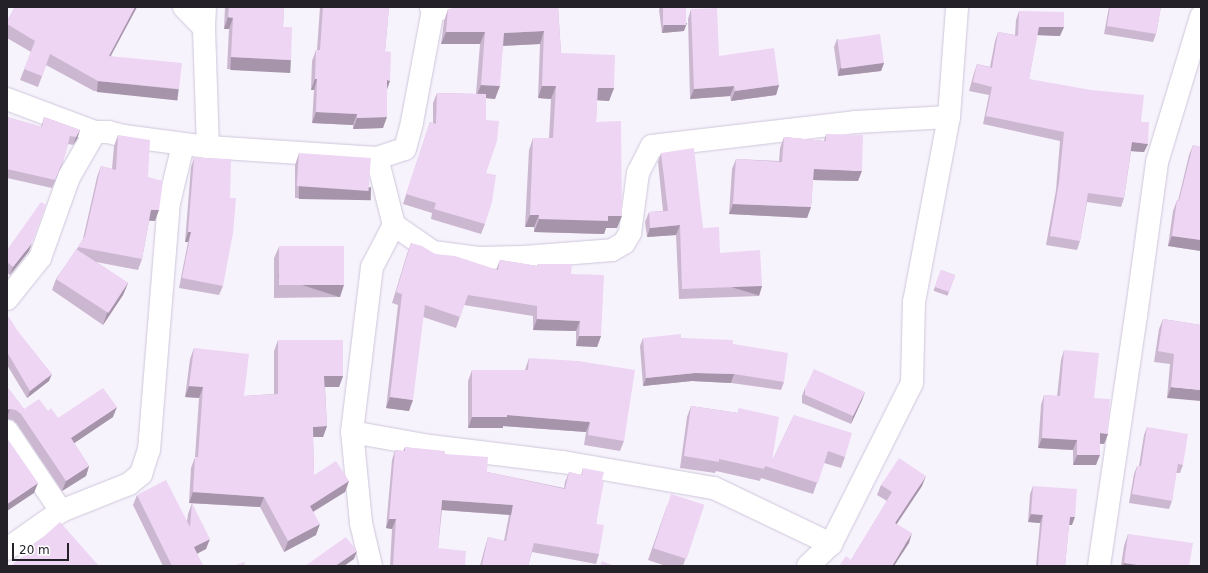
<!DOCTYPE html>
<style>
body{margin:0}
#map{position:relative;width:1208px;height:573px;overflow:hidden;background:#f7f3fc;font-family:"DejaVu Sans",sans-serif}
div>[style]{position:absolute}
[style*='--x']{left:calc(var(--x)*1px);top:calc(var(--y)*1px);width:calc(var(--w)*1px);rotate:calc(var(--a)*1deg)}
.roads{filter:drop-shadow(0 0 1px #cec6db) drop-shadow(0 0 1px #cec6db)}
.minor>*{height:22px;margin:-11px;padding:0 11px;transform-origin:11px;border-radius:11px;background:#fff}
.wall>*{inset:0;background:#ccb7d1;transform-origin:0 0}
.shaded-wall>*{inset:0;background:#a695aa;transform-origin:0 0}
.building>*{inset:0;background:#edd5f3;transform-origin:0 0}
span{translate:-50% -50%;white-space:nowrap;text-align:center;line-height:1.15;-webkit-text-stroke:3.5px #fff;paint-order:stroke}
.frame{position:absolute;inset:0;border:8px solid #242129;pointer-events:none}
.scale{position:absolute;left:12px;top:543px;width:57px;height:18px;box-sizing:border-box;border:2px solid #242129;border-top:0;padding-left:5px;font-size:12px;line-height:14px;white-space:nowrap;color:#242129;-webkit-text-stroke:3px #fff;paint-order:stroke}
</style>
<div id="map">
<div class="roads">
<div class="minor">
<i style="--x:184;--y:7;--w:29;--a:46"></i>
<i style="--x:205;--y:7;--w:21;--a:93"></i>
<i style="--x:204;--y:28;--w:119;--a:88.1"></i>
<i style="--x:433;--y:10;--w:21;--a:-8"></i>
<i style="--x:7;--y:99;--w:94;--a:20.6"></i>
<i style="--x:95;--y:132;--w:13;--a:0"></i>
<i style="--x:108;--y:132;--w:16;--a:14"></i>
<i style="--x:124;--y:136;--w:85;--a:7.5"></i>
<i style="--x:208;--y:147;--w:169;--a:3.7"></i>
<i style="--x:377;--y:158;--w:29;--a:-18"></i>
<i style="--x:405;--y:149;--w:28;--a:-75"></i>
<i style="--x:412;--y:122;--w:114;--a:-79.4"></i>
<i style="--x:433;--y:10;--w:4;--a:-124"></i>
<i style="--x:394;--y:225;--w:47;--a:34.7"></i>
<i style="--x:433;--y:252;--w:46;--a:7.4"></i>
<i style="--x:479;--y:258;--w:45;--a:-1.3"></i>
<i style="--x:524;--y:257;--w:88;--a:-4.5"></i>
<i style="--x:612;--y:250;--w:14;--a:-30"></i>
<i style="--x:624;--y:243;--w:12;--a:-59"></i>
<i style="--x:630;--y:233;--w:61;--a:-82.4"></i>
<i style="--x:638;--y:173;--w:30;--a:-63"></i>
<i style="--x:652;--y:146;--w:204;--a:-6.7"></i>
<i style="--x:855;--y:122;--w:94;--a:-3"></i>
<i style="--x:7;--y:299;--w:53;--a:-51.2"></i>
<i style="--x:40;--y:258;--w:86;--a:-70.3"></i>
<i style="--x:69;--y:177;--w:52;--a:-60"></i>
<i style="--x:7;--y:431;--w:97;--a:56"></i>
<i style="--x:352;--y:432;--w:79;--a:10.2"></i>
<i style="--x:430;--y:446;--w:134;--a:6.9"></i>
<i style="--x:563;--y:462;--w:153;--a:9.8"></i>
<i style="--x:714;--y:488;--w:130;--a:25.6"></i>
<i style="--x:7;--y:549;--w:66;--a:-35.1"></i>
<i style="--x:61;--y:511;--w:73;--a:-21.7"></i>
<i style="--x:129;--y:484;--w:16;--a:-40"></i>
<i style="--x:141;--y:474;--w:25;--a:-72"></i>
<i style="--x:149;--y:450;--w:248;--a:-85.4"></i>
<i style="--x:169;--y:203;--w:60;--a:-76.4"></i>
<i style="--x:371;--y:566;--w:44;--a:-103.1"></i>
<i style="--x:361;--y:523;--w:91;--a:-95.6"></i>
<i style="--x:352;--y:432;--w:166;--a:-83.1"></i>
<i style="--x:372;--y:267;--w:47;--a:-62.4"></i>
<i style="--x:394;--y:225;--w:69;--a:-104.2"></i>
<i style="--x:808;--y:566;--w:32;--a:-44"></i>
<i style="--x:831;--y:544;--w:180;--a:-63.3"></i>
<i style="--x:912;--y:383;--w:81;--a:-88.6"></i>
<i style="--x:914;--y:302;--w:188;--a:-79.3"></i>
<i style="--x:949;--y:117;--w:110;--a:-85.8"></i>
<i style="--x:1099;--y:566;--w:253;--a:-81.6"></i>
<i style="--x:1136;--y:316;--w:155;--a:-82.2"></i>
<i style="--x:1157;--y:162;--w:152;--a:-73.1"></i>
</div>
</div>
<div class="wall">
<i style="clip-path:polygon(15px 7px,137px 7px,111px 56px,179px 89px,175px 99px,94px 91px,46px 65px,38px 87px,20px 80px,31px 52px,7px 38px,7px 21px)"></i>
<i style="clip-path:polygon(225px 7px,284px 7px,283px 27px,291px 60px,286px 72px,227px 69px,229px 29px,224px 29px)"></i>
<i style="clip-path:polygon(320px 7px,389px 7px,385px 51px,390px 81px,387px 90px,383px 128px,353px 129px,353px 125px,312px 123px,314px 90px,311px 90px,312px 61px,316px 50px,317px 50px)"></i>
<i style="clip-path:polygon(558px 7px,561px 53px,614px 88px,609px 101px,597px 100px,596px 122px,617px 228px,606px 228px,604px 234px,534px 232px,534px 227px,525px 227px,529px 150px,533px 138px,549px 138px,551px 99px,538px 98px,540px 44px,503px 46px,495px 99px,486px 98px,486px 173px,485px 224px,481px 234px,431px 219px,432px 213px,403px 204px,430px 122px,433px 123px,433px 103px,437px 93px,476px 94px,480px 44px,441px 44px,444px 21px,448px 9px)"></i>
<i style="clip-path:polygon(660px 7px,686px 7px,684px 31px,662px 33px,659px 10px)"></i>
<i style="clip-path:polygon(1109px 7px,1161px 7px,1156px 34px,1153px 42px,1104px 34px)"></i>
<i style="clip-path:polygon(691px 9px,719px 56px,779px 85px,776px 95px,731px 101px,730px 96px,690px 99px,688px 19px)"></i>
<i style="clip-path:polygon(1019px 11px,1060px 36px,1037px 35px,1029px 79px,1141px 122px,1148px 144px,1144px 152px,1131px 151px,1124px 198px,1121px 207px,1087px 202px,1080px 241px,1077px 250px,1046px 245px,1056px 190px,1060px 141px,983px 124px,989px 95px,969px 91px,974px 73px,977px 64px,990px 67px,995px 41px,998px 32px,1015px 35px,1016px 20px)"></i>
<i style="clip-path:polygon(837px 39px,884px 63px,881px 71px,838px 76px,834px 47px)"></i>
<i style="clip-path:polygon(7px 117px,41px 127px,44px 117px,80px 130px,77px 139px,73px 145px,68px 144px,62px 164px,52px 188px,7px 178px)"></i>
<i style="clip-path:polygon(826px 134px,858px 181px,813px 180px,811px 207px,807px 218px,729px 214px,732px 169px,736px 159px,779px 161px,780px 148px,784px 137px,824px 141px)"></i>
<i style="clip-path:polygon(118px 135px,148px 177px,155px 221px,149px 221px,142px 259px,138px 270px,96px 262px,128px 283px,123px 295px,103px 325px,52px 290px,56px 279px,77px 249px,83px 239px,97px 177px,101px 166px,112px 169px,114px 146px)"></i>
<i style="clip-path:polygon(1193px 145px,1201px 147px,1201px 251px,1168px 246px,1173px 211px,1177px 200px,1178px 201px,1189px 155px)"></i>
<i style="clip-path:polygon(299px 153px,367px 199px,295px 198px,295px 165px)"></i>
<i style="clip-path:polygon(661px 153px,703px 228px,720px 253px,762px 286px,759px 296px,679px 299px,676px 235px,647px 237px,645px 222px,649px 212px,663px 211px,658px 162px)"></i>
<i style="clip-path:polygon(194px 158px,223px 286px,219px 295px,179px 288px,188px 242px,185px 242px,191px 167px)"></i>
<i style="clip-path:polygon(411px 243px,435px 254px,496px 270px,500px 260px,537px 266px,538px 264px,571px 274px,601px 336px,597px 347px,576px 346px,576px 331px,533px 330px,533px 316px,464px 305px,456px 328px,423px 317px,409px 411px,386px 408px,398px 305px,392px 303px,407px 254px)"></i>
<i style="clip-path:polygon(279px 247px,340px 297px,274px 298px,274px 258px)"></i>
<i style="clip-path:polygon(7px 250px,29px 251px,10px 275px,7px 273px)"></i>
<i style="left:941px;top:270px;width:15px;height:22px;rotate:20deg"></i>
<i style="clip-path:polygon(7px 319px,49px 381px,27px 398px,7px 365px)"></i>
<i style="clip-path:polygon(1163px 319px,1201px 325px,1167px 398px,1170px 364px,1154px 362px,1159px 329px)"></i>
<i style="clip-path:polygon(643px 338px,681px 338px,733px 344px,784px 382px,781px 390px,731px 383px,692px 381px,643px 386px,640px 346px)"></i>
<i style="clip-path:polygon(278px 340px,343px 376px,339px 387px,325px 387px,327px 426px,323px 437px,313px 437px,314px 475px,349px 481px,345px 492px,313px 512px,316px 535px,284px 552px,260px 507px,189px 503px,191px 468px,195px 457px,199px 398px,185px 397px,190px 359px,194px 348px,244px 396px,274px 394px,274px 351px)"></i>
<i style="clip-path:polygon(1064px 350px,1094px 398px,1108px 434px,1104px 444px,1100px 444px,1096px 465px,1073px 465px,1073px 450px,1038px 448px,1041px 405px,1044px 395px,1057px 396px,1061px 360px)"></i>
<i style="clip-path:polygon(529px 358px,624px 441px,620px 451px,584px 445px,586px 432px,503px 426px,503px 428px,468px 428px,468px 381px,472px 370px,525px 370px)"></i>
<i style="clip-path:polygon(7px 387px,24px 409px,48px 411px,58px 418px,113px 417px,74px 443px,89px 466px,86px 476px,62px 491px,17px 424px,13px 420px,7px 419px)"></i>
<i style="clip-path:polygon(805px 388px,865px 392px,862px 400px,851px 424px,802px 403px,802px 396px)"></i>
<i style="clip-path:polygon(691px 406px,738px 413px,739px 408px,772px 461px,794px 415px,845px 457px,841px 468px,824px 463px,813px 494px,761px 478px,760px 481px,716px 471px,715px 473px,680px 468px,687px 417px)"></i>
<i style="clip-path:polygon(1147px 427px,1183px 465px,1180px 473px,1176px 473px,1172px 501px,1169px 509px,1129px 503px,1134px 474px,1137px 466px,1139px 466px,1144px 435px)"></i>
<i style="clip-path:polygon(405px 447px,445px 454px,487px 472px,564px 488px,565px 482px,569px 472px,581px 475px,583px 468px,602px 480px,596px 524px,599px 554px,596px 564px,532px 552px,528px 566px,480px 566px,485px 547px,488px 537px,504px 541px,509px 515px,442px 510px,438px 548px,465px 566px,390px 566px,392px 529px,386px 528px,392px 460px,395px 450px,403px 451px)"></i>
<i style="clip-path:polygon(881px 485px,922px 486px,897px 524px,909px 543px,851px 560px,887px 501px,877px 495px)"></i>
<i style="clip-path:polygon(1033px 486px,1072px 525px,1069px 525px,1065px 566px,1036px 566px,1040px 523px,1028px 522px,1030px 494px)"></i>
<i style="clip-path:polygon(137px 495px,187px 521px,188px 514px,192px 503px,206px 549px,197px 554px,203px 566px,163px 566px,133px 505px)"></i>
<i style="clip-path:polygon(704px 505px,683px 566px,666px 566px,648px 560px,667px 506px)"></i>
<i style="clip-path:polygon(1128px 534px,1189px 566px,1121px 566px,1124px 546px)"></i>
</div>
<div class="shaded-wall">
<i style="clip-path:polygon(135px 7px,137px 7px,105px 66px,109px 56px)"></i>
<i style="clip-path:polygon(228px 17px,233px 18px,229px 29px,224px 29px)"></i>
<i style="clip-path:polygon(687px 23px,684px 31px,662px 33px,664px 25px)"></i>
<i style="clip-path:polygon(1039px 27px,1064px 27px,1060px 36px,1035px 35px)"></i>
<i style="clip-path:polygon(544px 31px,540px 44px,499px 46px,504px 33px)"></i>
<i style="clip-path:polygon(446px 32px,485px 32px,480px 44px,441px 44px)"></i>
<i style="left:231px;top:57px;width:60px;height:13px;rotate:3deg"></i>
<i style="clip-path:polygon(884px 63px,881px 71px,838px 76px,840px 68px)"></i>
<i style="clip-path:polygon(315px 79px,317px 79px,314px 90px,311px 90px)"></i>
<i style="clip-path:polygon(387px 80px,390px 81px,386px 91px)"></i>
<i style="left:98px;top:81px;width:81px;height:11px;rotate:6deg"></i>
<i style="clip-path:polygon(481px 85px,500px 86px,495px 99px,476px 97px)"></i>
<i style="clip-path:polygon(779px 85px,776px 95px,731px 101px,735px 91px)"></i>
<i style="clip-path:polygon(542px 86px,556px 86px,551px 99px,538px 98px)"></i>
<i style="clip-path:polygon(734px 86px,730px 96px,690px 99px,694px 89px)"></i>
<i style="clip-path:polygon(598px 88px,614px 88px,609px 101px,593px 100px)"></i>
<i style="clip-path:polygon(316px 112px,357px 114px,353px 125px,312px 123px)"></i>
<i style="clip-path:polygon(387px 117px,383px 128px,353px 129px,357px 118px)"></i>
<i style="clip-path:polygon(80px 130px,77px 139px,73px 145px,76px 137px)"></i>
<i style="clip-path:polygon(1132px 142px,1148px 144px,1144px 152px,1129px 151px)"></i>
<i style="clip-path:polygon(65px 156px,62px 164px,52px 188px,55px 180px)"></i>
<i style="clip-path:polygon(814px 169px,862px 171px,858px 181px,810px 180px)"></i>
<i style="left:299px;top:186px;width:72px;height:13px;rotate:1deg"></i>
<i style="clip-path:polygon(733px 204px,811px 207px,807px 218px,729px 214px)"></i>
<i style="clip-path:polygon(151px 210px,159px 210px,155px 221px,147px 220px)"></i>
<i style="clip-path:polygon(530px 215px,539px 215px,534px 227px,525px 227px)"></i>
<i style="clip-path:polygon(608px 216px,622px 216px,617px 228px,606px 228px,604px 234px,534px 232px,539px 219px)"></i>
<i style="clip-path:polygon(680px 225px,676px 235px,647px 237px,650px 228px)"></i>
<i style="clip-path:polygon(188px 232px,191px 232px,188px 242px,185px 242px)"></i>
<i style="clip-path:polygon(1172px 236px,1201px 240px,1201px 251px,1168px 246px)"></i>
<i style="clip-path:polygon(32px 243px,29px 251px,10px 275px,13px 267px)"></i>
<i style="clip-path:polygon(128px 283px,123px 295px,103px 325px,107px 313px)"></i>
<i style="left:344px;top:285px;width:13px;height:65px;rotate:108deg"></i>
<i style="left:762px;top:286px;width:10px;height:80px;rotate:107deg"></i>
<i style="clip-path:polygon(537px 319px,580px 321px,576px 331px,533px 330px)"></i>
<i style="clip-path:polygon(579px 336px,601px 336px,597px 347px,576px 346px)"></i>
<i style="clip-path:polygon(695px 373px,734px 374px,731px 383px,692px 381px,643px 386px,646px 378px)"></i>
<i style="clip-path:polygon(52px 374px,49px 381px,27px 398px,30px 391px)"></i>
<i style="clip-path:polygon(324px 376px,343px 376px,339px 387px,320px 387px)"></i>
<i style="clip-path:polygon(189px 386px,203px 387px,199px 398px,185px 397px)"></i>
<i style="clip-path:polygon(1171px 387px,1201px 390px,1201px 401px,1167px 398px)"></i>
<i style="clip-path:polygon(865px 392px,862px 400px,851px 424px,853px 416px)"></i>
<i style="clip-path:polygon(390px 397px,413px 400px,409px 411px,386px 408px)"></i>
<i style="clip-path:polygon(117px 407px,113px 417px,67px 448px,71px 438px)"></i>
<i style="clip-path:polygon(10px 409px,7px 417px,7px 410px)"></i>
<i style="clip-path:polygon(507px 415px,590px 422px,586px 432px,503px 426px,503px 428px,468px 428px,472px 417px)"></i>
<i style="clip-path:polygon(327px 426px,323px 437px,309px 437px,313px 427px)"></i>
<i style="clip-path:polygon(1100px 433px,1108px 434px,1104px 444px,1096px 443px)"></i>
<i style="clip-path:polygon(1042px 438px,1077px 440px,1073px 450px,1038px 448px)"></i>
<i style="clip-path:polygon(1077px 455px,1100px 455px,1096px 465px,1073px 465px)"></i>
<i style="clip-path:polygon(89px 466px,86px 476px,62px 491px,66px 481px)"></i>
<i style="clip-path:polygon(926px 476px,922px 486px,891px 532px,895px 523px)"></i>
<i style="clip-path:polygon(349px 481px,345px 492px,306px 516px,310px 506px)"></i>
<i style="clip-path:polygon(38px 483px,34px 493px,7px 511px,7px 504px)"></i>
<i style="clip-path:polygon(193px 492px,264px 497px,260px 507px,189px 503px)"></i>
<i style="left:442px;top:500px;width:71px;height:10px;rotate:4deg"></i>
<i style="clip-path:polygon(1031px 514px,1043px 515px,1040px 523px,1028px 522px)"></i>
<i style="clip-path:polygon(1070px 517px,1075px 517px,1072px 525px,1067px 525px)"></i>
<i style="clip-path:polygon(389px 519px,396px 519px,392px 529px,386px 528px)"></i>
<i style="clip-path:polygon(320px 524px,316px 535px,284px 552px,288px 541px)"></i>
<i style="clip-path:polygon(912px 533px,909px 543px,894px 566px,892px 566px)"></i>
<i style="clip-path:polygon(210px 539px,206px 549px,190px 557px,194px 547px)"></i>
<i style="clip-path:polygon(357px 551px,354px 559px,344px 566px,335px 566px)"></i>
<i style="clip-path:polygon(1124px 563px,1145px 566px,1123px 566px)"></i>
</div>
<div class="building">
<i style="clip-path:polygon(15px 7px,135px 7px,109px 56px,182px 63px,179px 89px,98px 81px,50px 54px,42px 76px,24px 69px,35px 41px,7px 24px,7px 21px)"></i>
<i style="clip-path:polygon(229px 7px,284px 7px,283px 27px,292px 27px,291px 60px,231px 57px,233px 18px,228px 17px)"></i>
<i style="clip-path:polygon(323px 7px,389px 7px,385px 51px,391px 52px,390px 81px,387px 80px,387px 117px,357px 118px,357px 114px,316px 112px,317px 79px,315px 79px,316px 50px,320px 50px)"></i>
<i style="clip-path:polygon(458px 7px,558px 7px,561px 53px,615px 55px,614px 88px,598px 88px,596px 122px,621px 121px,622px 216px,608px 216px,608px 221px,539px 219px,539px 215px,530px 215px,533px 138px,553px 138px,556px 86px,542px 86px,544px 31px,504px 33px,500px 86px,481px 85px,485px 32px,446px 32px,448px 9px)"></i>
<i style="left:663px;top:7px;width:23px;height:18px"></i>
<i style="clip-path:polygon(1110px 7px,1161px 7px,1156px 34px,1107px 26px)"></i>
<i style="clip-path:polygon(717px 8px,719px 56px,774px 48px,779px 85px,735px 91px,734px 86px,694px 89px,691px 9px)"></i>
<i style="clip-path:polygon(1019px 11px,1064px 12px,1064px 27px,1039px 27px,1029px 79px,1091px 90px,1144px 95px,1141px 122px,1149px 122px,1148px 144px,1132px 142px,1124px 198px,1088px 193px,1080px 241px,1050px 236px,1059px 182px,1064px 132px,986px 116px,992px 87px,973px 82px,977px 64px,992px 68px,998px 32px,1018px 36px)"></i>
<i style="left:880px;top:34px;width:29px;height:43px;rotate:82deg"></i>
<i style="clip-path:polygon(437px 93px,486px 94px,486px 120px,499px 121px,497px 141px,486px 173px,496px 175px,492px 202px,485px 224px,434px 209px,436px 203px,406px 194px,430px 122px,436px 124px)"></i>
<i style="clip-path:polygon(7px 117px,42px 127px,44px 117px,80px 130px,76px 137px,70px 136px,65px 156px,55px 180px,7px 169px)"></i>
<i style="clip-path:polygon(826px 134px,863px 135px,862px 171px,814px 169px,811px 207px,733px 204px,736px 159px,782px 162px,784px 137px,826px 141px)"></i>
<i style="clip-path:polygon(118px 135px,150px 140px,148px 177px,163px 181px,159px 210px,151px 210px,142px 259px,78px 247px,85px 236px,101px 166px,116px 170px)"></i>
<i style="clip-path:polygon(1193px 145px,1201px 147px,1201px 240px,1172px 236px,1177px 200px,1179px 201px)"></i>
<i style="clip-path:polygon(694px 148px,703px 228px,719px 227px,720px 253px,760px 250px,762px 286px,682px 289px,680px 225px,650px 228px,649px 212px,668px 211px,661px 153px)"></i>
<i style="left:299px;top:153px;width:72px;height:33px;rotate:4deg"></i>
<i style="clip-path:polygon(194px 158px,231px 159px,230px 198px,236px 198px,233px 233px,223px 286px,182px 278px,191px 232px,188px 232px)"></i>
<i style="clip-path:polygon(41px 202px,46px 205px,32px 243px,13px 267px,7px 262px,7px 250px)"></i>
<i style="clip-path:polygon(411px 243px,422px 246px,435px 254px,455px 256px,498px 270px,500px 260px,538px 266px,538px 264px,572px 264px,571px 274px,604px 275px,601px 336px,579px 336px,580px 321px,537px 319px,537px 306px,468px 295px,460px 317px,425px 305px,413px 400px,390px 397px,402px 294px,396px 292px)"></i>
<i style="left:344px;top:246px;width:39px;height:65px;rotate:90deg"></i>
<i style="left:76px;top:249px;width:62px;height:36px;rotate:33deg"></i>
<i style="left:941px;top:270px;width:15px;height:18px;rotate:20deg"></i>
<i style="clip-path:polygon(9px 317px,17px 330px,52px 374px,30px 391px,7px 352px,7px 319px)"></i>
<i style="clip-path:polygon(1163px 319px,1201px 325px,1201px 390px,1171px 387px,1174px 354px,1158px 351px)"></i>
<i style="clip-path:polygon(681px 334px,681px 338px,733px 340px,733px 344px,788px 353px,784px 382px,734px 374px,695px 373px,646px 378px,643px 338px)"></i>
<i style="clip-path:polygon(278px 340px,343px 340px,343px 376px,324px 376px,327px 426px,313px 427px,314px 475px,336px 461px,349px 481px,310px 506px,320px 524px,288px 541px,264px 497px,193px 492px,195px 457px,198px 457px,203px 387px,189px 386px,194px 348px,249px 354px,244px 396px,278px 394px)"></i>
<i style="clip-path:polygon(1064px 350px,1099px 353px,1094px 398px,1110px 399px,1108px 434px,1100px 433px,1100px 455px,1077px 455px,1077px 440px,1042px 438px,1044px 395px,1060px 396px)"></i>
<i style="clip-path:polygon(529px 358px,578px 361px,635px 370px,624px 441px,588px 435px,590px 422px,507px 415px,507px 417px,472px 417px,472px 370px,528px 370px)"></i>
<i style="clip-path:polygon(814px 369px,865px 392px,853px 416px,805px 395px,805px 388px)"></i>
<i style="clip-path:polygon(7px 387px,24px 409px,39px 399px,48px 411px,51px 408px,58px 418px,103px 388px,117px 407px,71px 438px,89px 466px,66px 481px,21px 414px,16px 410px,10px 409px,7px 410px)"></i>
<i style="clip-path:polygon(691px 406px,738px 413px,739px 408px,779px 417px,772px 461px,794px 415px,852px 433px,845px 457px,828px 451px,818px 483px,765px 466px,764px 469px,719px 459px,719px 462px,684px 456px)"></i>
<i style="clip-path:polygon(1147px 427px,1188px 434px,1183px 465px,1178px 464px,1172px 501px,1132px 494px,1137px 466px,1141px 466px)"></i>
<i style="clip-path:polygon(7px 438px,38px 483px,7px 504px)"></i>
<i style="clip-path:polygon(405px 447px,445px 451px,445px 454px,488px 457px,487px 472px,565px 489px,569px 472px,582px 475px,583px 468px,604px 472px,602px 480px,604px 481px,596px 524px,604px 525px,599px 554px,534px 543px,528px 566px,487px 566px,482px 565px,488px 537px,506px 541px,513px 505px,442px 500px,438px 548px,466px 551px,465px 566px,393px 566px,396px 519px,389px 519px,395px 450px,405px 451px)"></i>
<i style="clip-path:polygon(899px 458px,926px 476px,895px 523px,912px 533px,892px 566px,839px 566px,846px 556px,851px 560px,892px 492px,881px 485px)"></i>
<i style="clip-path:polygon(166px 480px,190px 527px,192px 503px,210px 539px,194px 547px,203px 566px,172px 566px,137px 495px)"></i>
<i style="clip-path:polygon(1033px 486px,1077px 489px,1075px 517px,1070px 517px,1065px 566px,1038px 566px,1039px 553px,1043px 515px,1031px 514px)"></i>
<i style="left:671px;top:494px;width:35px;height:57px;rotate:18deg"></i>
<i style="clip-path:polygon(60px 522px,99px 566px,10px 566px,32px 550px,31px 548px)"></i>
<i style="clip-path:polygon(1128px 534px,1193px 543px,1189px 566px,1145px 566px,1124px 563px)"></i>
<i style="clip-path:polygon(346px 537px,357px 551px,335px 566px,305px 566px)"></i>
<i style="clip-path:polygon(602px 561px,614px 566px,600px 566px)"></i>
<i style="clip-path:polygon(244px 562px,246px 566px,234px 566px)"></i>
</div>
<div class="frame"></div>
<div class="scale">20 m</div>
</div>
